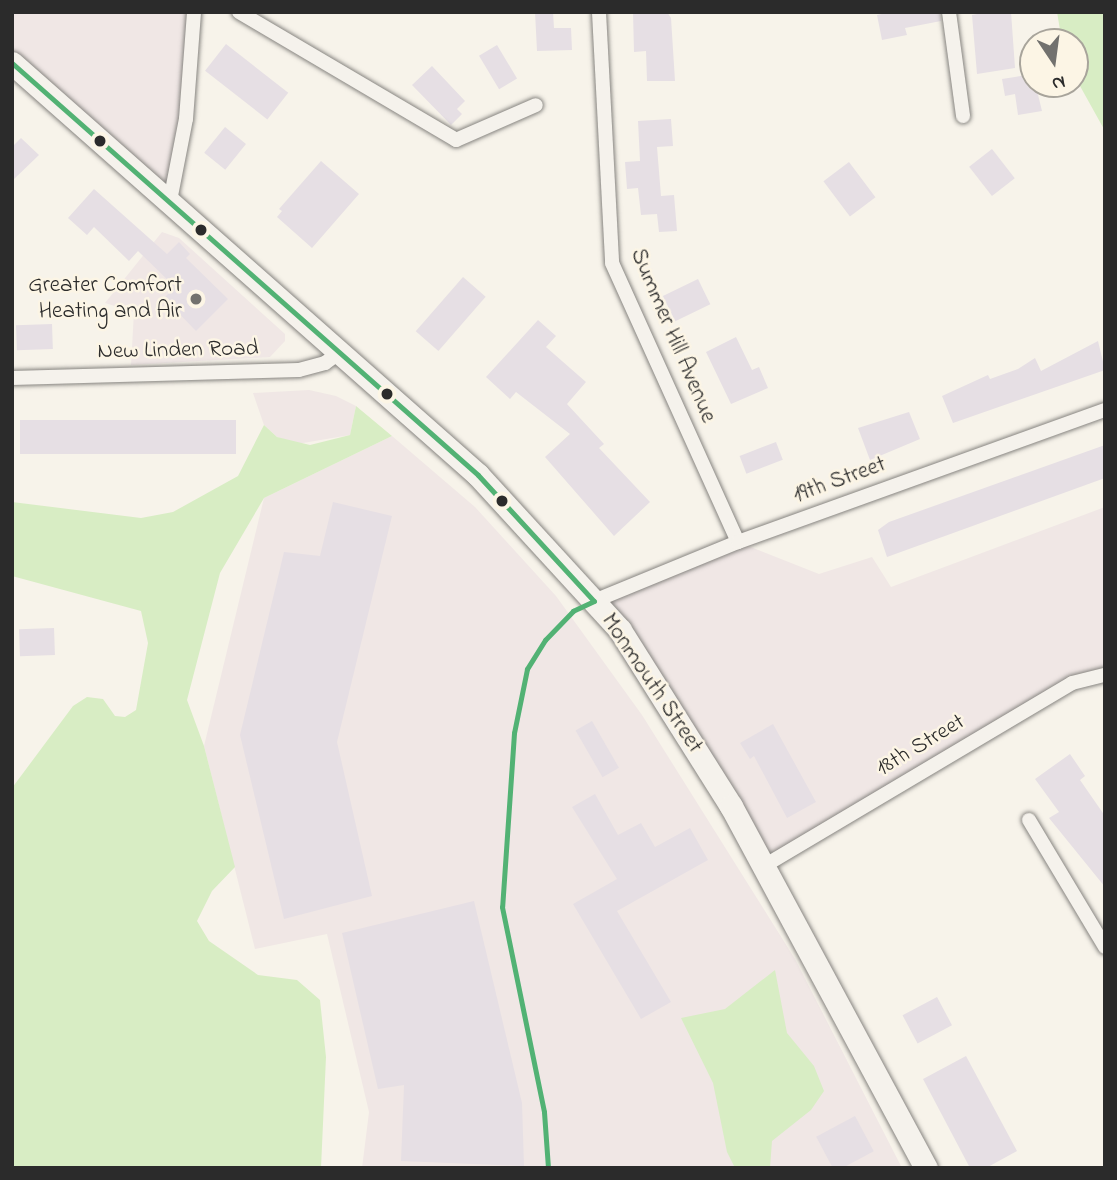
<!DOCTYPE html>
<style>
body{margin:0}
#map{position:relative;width:1117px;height:1180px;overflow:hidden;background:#f7f3ea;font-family:"Indie Flower",sans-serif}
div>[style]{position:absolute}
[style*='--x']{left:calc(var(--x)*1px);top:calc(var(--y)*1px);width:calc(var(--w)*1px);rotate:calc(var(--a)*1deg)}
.built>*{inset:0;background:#f0e7e5}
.green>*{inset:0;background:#d8edc4}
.building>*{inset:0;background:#e6dfe4;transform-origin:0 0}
.roads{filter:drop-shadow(0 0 2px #878581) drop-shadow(0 0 2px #878581)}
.minor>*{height:14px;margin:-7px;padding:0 7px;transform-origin:7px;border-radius:7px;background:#f5f2ec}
.primary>*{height:23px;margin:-11.5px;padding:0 11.5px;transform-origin:11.5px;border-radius:11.5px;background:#f5f2ec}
.bus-1>*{height:5px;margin:-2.5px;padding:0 2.5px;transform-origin:2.5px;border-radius:2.5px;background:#52b274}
.dots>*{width:19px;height:19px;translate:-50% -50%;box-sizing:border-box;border:4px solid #fcf5e5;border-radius:50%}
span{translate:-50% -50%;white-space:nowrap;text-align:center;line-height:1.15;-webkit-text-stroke:5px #fcf5e5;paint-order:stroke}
.poi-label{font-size:23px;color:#2b2b2b}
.right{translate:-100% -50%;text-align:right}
.street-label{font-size:23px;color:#2b2b2b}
.frame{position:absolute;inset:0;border:14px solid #2b2b2b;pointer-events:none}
.north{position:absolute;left:1019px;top:28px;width:70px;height:70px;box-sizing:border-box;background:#fcf5e5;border:2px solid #a8a49b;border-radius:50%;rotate:167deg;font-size:19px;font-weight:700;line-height:28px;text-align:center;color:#2b2b2b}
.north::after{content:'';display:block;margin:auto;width:24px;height:32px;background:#72716e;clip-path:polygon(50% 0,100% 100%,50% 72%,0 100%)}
</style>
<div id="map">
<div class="built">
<i style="clip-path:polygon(12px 12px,194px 12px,170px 201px,12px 63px)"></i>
<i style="clip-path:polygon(162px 232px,179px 238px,285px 334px,285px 341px,270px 357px,131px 365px,134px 312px,105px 303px)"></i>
<i style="clip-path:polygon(309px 390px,336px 396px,356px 406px,350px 435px,297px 444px,277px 437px,264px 425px,253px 393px)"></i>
<i style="clip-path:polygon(392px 436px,475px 507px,556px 596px,642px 715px,795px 959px,902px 1168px,362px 1168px,369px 1112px,327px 934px,255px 949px,204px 746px,264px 498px)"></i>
<i style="clip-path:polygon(1105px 507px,1105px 675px,1071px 683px,764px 866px,594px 601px,738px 542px,819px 574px,872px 557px,891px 587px)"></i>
</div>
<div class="green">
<i style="clip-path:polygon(1057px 12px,1105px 12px,1105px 131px,1075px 77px,1075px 42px,1062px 42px)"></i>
<i style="clip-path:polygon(356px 406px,392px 436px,264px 498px,220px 573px,187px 700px,204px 746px,235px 867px,212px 891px,197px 921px,209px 941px,258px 975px,297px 980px,320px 1000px,326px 1057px,321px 1168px,12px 1168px,12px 788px,73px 706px,87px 697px,103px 699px,115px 716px,125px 717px,136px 710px,148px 643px,141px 611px,12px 576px,12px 502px,141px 518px,173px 512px,238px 476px,264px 425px,277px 437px,310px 445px,350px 435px)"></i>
<i style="clip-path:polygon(775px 970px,787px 1033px,814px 1066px,824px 1091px,811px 1110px,772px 1141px,770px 1168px,735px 1168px,727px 1152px,713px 1083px,681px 1018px,725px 1009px)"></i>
</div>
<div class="building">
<i style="clip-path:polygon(535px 12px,553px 12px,554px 28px,571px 28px,572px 50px,537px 51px)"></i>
<i style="clip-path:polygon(633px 12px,667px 12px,671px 18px,675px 81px,647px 81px,646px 51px,634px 52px)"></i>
<i style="clip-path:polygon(891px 12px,940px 12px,941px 21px,905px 28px,907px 35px,882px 40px,877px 15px)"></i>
<i style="clip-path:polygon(987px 12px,1011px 12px,1015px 68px,977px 74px,972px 15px)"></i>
<i style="left:226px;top:44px;width:79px;height:34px;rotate:38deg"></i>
<i style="left:497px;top:45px;width:39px;height:21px;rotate:59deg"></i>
<i style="clip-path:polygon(432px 66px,465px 101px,457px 109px,462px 114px,451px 125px,412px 85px)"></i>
<i style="clip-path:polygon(1033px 74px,1042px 111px,1018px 115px,1015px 94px,1005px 96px,1002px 79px)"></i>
<i style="clip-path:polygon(671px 119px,673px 146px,657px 147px,661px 196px,674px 195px,677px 231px,659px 232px,657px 214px,641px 215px,638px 188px,627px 189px,625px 162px,640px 161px,638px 121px)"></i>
<i style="left:225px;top:127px;width:27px;height:33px;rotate:39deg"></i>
<i style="clip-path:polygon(21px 138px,39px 155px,12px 181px,12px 147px)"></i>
<i style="left:992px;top:149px;width:37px;height:29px;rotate:52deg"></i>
<i style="clip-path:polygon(321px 161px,359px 194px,312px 248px,277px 217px,282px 211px,279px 209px)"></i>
<i style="left:849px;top:162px;width:44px;height:32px;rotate:53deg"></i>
<i style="clip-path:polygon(94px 189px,167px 254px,179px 242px,190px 254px,186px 258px,228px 299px,196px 331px,164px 298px,175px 287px,138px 251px,129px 261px,94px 227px,87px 235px,68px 218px)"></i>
<i style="left:463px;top:277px;width:30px;height:72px;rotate:41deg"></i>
<i style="left:698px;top:279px;width:28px;height:39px;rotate:64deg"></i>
<i style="clip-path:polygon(538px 320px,556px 336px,546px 347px,586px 382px,567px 404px,604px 444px,599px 448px,650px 502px,614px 536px,545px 457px,570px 434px,516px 392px,510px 399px,486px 377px)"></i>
<i style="left:52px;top:324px;width:25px;height:36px;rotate:88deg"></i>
<i style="clip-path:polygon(736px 337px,752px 370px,759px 367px,768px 388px,731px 404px,706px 352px)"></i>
<i style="clip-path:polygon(1098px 341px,1105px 370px,953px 423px,942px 396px,988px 375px,990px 379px,1018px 369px,1035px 358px,1041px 371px)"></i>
<i style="clip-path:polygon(909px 412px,920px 439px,870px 460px,858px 428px)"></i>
<i style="left:236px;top:420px;width:34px;height:216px;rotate:90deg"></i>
<i style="left:776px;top:442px;width:19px;height:39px;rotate:69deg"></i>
<i style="clip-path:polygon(1105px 445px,1105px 478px,887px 557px,878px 530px,889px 522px)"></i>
<i style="clip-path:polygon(333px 502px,392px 516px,337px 742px,372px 896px,284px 919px,240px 735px,284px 552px,320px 556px)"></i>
<i style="left:54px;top:628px;width:27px;height:35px;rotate:88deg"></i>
<i style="left:592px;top:721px;width:54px;height:19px;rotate:60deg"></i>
<i style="clip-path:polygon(773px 724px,816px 802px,787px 818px,754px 756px,750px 759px,740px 743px)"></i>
<i style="clip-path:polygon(1070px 754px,1085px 776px,1080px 780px,1105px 816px,1105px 887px,1049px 818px,1059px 812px,1035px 779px)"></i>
<i style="clip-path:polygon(595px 794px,618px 835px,641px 823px,655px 847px,690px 828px,708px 860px,617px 911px,671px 1002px,641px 1019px,573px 904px,617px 879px,572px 807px)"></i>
<i style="clip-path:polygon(474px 901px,522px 1103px,524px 1166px,401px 1161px,404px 1085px,378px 1089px,342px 933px)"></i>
<i style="left:937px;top:997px;width:32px;height:39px;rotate:62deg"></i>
<i style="clip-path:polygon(966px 1056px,1017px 1151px,986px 1168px,970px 1168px,923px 1079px)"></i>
<i style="left:855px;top:1116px;width:40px;height:44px;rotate:62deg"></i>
</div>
<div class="roads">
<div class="minor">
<i style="--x:239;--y:12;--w:252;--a:30.5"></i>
<i style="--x:456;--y:140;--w:87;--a:-23.6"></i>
<i style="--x:599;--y:12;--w:251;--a:87"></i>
<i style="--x:612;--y:263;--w:306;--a:65.7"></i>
<i style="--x:949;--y:12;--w:105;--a:82.3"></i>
<i style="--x:170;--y:201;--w:84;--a:-79"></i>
<i style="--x:186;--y:119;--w:107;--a:-85.7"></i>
<i style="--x:12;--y:378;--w:287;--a:-1.6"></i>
<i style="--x:299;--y:370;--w:27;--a:-15"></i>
<i style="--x:325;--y:363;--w:19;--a:-36"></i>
<i style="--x:594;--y:601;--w:156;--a:-22.3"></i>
<i style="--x:738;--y:542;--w:390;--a:-19.8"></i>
<i style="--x:1029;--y:820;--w:148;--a:59.1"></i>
<i style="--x:764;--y:866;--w:358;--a:-30.7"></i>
<i style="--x:1072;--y:683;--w:34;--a:-14"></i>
</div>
<div class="primary">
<i style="--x:12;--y:63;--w:622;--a:41.48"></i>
<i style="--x:478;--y:475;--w:210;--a:47.5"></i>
<i style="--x:620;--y:630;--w:208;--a:57.8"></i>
<i style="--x:731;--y:806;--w:411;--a:61.7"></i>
</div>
</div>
<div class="bus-1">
<i style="--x:12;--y:63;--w:622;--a:41.48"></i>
<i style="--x:478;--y:475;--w:171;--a:47.4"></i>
<i style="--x:594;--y:601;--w:23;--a:155"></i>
<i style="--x:573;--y:611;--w:40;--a:134"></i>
<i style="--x:545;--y:640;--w:34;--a:122"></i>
<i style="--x:527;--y:669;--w:65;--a:101.5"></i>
<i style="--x:514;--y:733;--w:174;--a:93.9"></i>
<i style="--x:502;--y:907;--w:209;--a:78.4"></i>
<i style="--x:544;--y:1112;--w:56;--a:85.9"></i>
</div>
<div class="dots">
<i style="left:100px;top:141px;background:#2b2b2b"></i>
<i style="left:201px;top:230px;background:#2b2b2b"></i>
<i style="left:196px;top:299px;background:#72716e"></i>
<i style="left:387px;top:394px;background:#2b2b2b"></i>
<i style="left:502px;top:501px;background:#2b2b2b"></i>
</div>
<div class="poi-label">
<span class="right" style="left:182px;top:299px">Greater Comfort<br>Heating and Air</span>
</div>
<div class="street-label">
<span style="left:672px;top:336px;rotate:67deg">Summer Hill Avenue</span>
<span style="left:178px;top:351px;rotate:-1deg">New Linden Road</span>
<span style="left:840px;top:481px;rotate:-20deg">19th Street</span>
<span style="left:651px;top:684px;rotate:56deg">Monmouth Street</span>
<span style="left:921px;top:746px;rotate:-31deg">18th Street</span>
</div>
<div class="frame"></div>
<div class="north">N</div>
</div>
